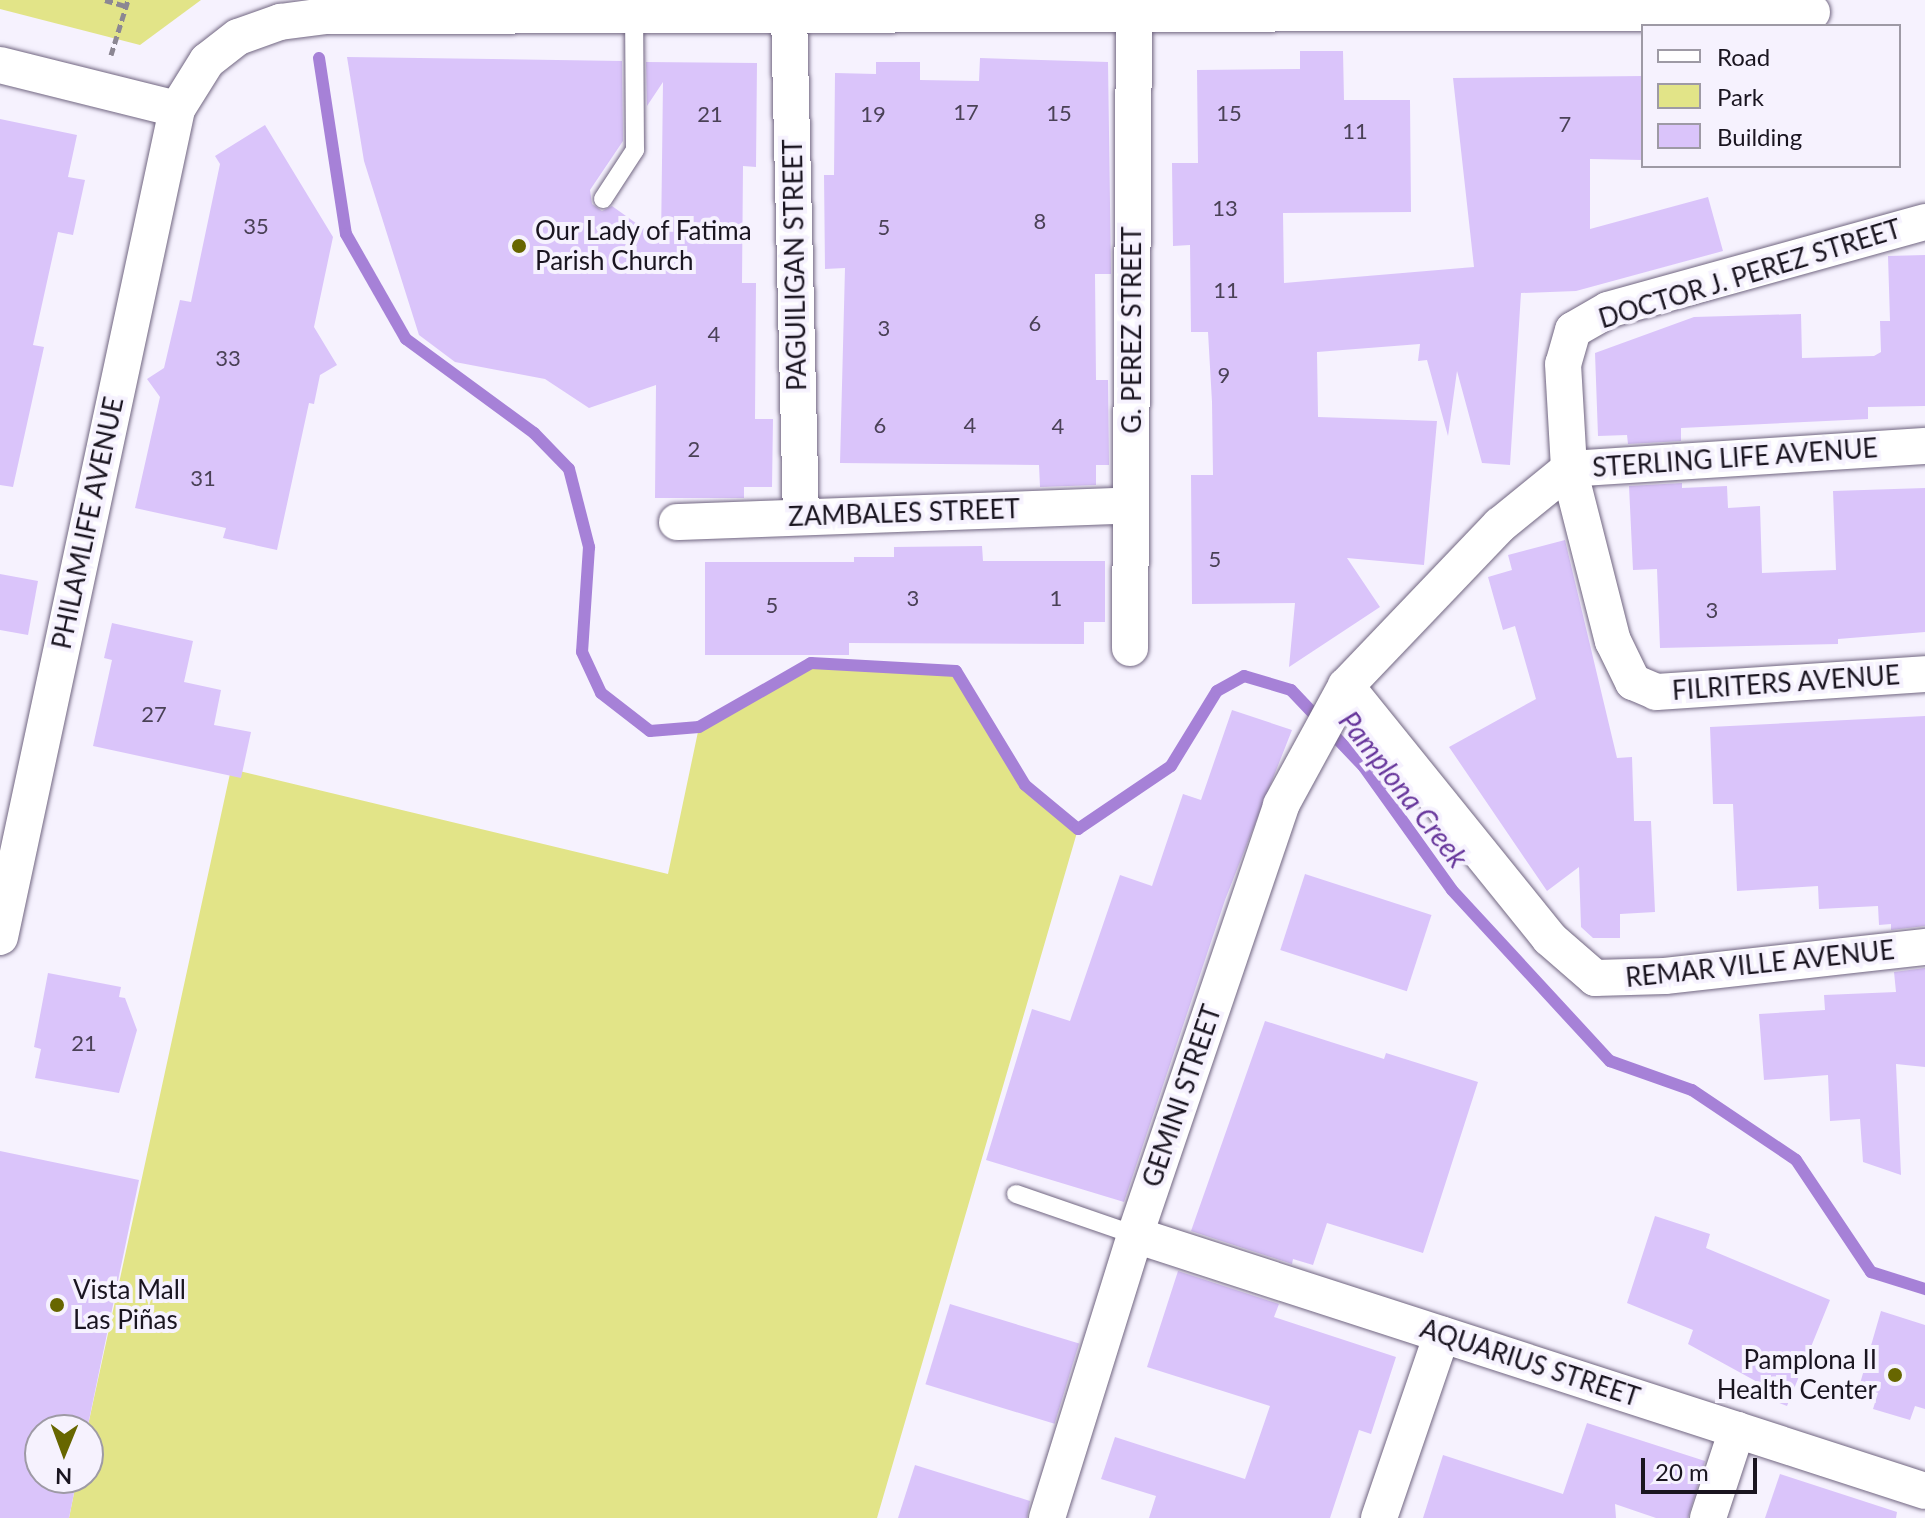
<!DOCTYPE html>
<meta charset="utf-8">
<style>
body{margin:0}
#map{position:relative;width:1925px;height:1518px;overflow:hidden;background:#f6f2fe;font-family:Lato,sans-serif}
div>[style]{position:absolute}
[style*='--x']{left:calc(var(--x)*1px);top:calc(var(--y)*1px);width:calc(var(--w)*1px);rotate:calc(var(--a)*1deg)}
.green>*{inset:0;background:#e2e488}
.stream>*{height:12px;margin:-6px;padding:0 6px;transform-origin:6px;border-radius:6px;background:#a681d7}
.building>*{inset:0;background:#dac4fa;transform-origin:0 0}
.path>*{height:5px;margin-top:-2.5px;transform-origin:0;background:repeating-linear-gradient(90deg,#8c8793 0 8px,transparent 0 12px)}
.roads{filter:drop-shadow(0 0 2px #716681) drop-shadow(0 0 2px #716681)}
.lane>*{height:18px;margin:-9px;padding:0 9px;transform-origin:9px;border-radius:9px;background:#fff}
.street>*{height:36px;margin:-18px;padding:0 18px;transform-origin:18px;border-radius:18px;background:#fff}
.dots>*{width:22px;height:22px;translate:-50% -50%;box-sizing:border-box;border:4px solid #f6f2fe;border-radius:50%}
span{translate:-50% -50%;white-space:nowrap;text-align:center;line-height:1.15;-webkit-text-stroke:8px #f6f2fe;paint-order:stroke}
.number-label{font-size:22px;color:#4a4156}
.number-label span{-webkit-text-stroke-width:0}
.poi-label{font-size:26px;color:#1a1520}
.left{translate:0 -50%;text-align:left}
.right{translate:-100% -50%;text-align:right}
.street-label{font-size:26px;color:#1a1520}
.water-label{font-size:28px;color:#67369b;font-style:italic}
.legend{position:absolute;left:1641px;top:24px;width:260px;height:144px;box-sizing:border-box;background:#f6f2fe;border:2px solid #9e9aa5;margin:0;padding:10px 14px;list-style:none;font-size:24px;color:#1a1520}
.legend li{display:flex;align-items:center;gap:16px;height:40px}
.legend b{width:40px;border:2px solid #9e9aa5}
.north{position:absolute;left:24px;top:1414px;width:80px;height:80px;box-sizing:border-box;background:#f6f2fe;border:2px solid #9e9aa5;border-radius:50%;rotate:181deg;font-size:22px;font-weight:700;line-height:32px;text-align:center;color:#1a1520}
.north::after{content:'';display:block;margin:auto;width:28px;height:36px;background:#676600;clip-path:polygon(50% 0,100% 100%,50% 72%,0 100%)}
.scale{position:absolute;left:1641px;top:1458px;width:116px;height:36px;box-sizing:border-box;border:4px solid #1a1520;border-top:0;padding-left:10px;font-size:24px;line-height:28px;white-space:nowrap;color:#1a1520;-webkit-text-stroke:6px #f6f2fe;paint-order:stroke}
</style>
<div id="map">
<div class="green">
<i style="clip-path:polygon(0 0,201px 0,140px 45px,0 9px)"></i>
<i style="clip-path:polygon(811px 663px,956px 671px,1025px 785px,1078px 829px,877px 1518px,69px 1518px,77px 1478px,88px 1478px,87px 1430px,231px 769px,668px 874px,699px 727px)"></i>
</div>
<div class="stream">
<i style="--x:319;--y:58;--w:178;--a:81.3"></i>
<i style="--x:346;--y:234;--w:121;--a:60.3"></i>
<i style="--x:406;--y:339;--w:159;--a:36.3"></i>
<i style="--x:534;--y:433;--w:50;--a:45.8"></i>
<i style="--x:569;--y:469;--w:81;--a:75.6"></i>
<i style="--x:589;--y:547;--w:105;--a:93.8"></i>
<i style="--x:582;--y:652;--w:45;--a:65.1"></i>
<i style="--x:601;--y:693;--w:62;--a:37.8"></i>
<i style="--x:650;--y:731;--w:49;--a:-4.7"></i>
<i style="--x:699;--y:727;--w:129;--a:-29.7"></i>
<i style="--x:811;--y:663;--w:145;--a:3.2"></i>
<i style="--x:956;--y:671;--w:133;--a:58.8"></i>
<i style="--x:1025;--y:785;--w:69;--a:39.7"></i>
<i style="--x:1078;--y:829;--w:112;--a:-34.1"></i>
<i style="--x:1171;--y:766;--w:88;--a:-58.5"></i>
<i style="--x:1217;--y:691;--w:31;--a:-29"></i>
<i style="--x:1244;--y:676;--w:49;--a:16.6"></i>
<i style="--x:1291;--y:690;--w:106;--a:46.5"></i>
<i style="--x:1364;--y:767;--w:151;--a:54.4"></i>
<i style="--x:1452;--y:890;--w:233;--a:47.3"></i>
<i style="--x:1610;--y:1061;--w:87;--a:19.5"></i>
<i style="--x:1692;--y:1090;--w:125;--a:33.9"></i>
<i style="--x:1796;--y:1160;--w:135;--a:56.2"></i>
<i style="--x:1871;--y:1272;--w:57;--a:17.5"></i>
</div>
<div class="building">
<i style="clip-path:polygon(1300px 51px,1343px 51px,1344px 100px,1410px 100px,1411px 212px,1283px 213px,1284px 283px,1474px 267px,1453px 78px,1643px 76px,1643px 160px,1590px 159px,1590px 229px,1708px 197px,1723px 251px,1576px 291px,1521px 293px,1510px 465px,1482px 463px,1457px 371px,1448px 436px,1427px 360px,1418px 361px,1420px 344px,1317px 352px,1318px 417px,1437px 421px,1424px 565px,1347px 558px,1380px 607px,1289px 667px,1295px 603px,1192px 604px,1191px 475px,1213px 475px,1212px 402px,1208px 332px,1191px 332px,1190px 245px,1173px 246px,1172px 163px,1198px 163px,1197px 70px,1300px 69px)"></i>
<i style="clip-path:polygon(347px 57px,622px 61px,623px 141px,590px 190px,592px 204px,602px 211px,612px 206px,661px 241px,663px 82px,647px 106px,646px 62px,757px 63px,756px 167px,743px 166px,742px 283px,756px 283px,755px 419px,773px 419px,772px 487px,744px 487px,744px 498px,655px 498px,656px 385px,589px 408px,545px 379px,455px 362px,419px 335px,364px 161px)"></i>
<i style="clip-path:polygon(980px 58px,1108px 62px,1111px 274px,1095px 274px,1096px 380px,1108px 380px,1109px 465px,1096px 465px,1096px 485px,1040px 487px,1039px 465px,840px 463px,845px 268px,825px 269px,824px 175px,834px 175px,835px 73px,876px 74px,876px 62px,920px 62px,920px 80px,979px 81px)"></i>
<i style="clip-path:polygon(0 119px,77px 135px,68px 177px,85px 180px,73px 235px,58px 232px,33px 345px,44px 347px,13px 487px,0 485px)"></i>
<i style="clip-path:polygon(265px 125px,333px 237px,314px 327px,337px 365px,320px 375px,314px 404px,309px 403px,277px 550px,223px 538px,226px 528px,135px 508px,160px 397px,147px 379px,164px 368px,180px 300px,191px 302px,220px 164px,215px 156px)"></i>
<i style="clip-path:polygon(1925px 255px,1925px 406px,1868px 407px,1868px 419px,1681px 428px,1681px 441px,1628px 444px,1627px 435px,1598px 436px,1595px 353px,1694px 317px,1801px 314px,1802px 358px,1874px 356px,1881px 352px,1880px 321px,1890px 321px,1888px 256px)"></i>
<i style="clip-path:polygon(1682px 483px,1682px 488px,1727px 486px,1728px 508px,1760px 506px,1762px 573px,1836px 570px,1833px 491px,1925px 488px,1925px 632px,1838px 639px,1838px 644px,1660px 648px,1657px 569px,1633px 570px,1629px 486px)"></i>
<i style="clip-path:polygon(1565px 540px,1617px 758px,1632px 757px,1634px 821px,1651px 821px,1655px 912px,1620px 914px,1620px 938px,1593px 938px,1581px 927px,1579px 867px,1547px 891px,1449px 747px,1536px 699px,1515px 626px,1503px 630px,1488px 577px,1512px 570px,1508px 555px)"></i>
<i style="clip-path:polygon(982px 546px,983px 561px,1105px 561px,1105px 622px,1084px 622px,1084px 644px,849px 643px,849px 655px,705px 655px,705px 562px,854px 562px,854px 557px,894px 557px,894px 547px)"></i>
<i style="clip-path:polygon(0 574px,38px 581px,28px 635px,0 630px)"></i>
<i style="clip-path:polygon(112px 623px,193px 641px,184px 682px,221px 690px,214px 725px,251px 732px,241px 778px,93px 746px,112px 660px,104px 658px)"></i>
<i style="clip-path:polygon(1232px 710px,1292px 730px,1225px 900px,1124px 1202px,986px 1160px,1032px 1009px,1070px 1021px,1120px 875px,1152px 886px,1183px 794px,1201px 800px)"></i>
<i style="clip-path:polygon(1925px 716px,1925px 926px,1891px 930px,1891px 924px,1879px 925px,1878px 906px,1819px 909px,1818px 886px,1737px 891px,1733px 804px,1713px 804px,1710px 727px)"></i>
<i style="left:1305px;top:874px;width:133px;height:80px;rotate:18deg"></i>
<i style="clip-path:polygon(1925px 968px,1925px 1067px,1896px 1064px,1901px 1175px,1863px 1162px,1860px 1119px,1830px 1121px,1828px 1075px,1764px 1080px,1759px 1014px,1825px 1010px,1824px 995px,1896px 992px,1894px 972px)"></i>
<i style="clip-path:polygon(48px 973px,121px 987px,119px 997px,125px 998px,137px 1030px,119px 1093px,35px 1078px,41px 1049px,34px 1047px)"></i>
<i style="clip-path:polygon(1265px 1021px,1384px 1059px,1386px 1053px,1478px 1082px,1423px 1253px,1327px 1223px,1313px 1265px,1293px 1259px,1292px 1264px,1191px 1231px)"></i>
<i style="clip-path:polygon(0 1151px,139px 1180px,87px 1430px,40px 1430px,40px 1478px,77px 1478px,69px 1518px,0 1518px)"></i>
<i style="clip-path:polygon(1655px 1216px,1710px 1234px,1706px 1248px,1830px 1300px,1787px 1406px,1759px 1395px,1761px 1384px,1688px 1344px,1693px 1330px,1627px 1303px)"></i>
<i style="clip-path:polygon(1178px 1271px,1279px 1304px,1274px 1317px,1396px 1357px,1371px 1434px,1359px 1430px,1330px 1518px,1149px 1518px,1156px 1496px,1101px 1479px,1115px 1437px,1245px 1479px,1270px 1406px,1147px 1367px)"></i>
<i style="left:950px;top:1304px;width:135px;height:84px;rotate:17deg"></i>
<i style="clip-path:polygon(1881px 1311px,1925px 1325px,1925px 1409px,1915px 1406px,1910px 1420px,1873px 1409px,1878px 1393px,1859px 1387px)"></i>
<i style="clip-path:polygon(1587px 1423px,1705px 1461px,1688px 1518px,1656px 1518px,1615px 1504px,1616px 1518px,1423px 1518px,1443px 1455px,1563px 1494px)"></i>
<i style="clip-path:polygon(915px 1465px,1030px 1501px,1027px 1518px,898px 1518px)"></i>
<i style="clip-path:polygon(1780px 1474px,1897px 1512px,1896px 1518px,1765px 1518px)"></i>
</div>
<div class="path">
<i style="--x:105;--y:0;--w:22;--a:16"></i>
<i style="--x:111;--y:55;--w:58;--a:-72.8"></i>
</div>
<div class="roads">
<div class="lane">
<i style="--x:603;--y:199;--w:59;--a:-56.9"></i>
<i style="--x:635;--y:150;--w:137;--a:-90.4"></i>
<i style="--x:1016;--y:1194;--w:126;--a:19"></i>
</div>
<div class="street">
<i style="--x:789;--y:13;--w:504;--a:88.64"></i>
<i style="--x:0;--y:65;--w:182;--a:14"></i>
<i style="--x:1925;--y:222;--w:329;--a:164.5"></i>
<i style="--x:1608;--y:310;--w:40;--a:150.3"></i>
<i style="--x:1573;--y:330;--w:35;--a:106"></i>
<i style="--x:1563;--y:364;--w:105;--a:86.7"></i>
<i style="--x:1569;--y:469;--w:178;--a:75.7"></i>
<i style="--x:1613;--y:641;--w:46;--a:64"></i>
<i style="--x:1633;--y:682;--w:25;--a:23"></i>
<i style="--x:1656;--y:692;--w:270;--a:-3.8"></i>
<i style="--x:677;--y:522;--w:454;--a:-2.1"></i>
<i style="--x:1130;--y:648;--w:636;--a:-89.64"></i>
<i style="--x:1346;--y:686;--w:324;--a:51.1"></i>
<i style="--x:1549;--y:938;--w:61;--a:41"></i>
<i style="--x:1595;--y:978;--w:70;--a:-1.6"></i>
<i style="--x:1665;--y:976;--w:262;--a:-6.4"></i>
<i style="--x:0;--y:937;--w:847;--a:-77.93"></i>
<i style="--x:177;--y:109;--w:57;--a:-58"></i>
<i style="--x:207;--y:61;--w:39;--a:-38"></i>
<i style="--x:238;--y:37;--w:45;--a:-19.7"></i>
<i style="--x:280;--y:22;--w:45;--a:-7.6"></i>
<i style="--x:325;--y:16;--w:1487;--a:-0.15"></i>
<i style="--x:1135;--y:1235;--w:830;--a:17.95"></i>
<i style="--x:1047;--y:1518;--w:296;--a:-72.7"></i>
<i style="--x:1135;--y:1235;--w:454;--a:-71.2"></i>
<i style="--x:1281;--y:805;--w:136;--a:-61.4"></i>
<i style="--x:1346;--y:686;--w:223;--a:-46.3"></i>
<i style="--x:1500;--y:525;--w:89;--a:-39.1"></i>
<i style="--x:1569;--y:469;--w:357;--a:-3.7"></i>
<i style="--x:1379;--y:1518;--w:194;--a:-71.1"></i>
<i style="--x:1708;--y:1518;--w:93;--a:-71.8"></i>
</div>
</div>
<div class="dots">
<i style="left:519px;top:246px;background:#676600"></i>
<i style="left:57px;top:1305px;background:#676600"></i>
<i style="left:1895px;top:1375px;background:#676600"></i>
</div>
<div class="number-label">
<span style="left:966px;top:112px">17</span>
<span style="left:1059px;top:113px">15</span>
<span style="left:1229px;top:113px">15</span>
<span style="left:710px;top:114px">21</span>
<span style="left:873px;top:114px">19</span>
<span style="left:1565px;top:124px">7</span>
<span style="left:1355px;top:131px">11</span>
<span style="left:1225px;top:208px">13</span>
<span style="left:1040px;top:221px">8</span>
<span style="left:256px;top:226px">35</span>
<span style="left:884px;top:227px">5</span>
<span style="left:1226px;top:290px">11</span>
<span style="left:1035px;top:323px">6</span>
<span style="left:884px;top:328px">3</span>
<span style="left:714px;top:334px">4</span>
<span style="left:228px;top:358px">33</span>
<span style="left:1224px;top:375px">9</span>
<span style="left:880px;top:425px">6</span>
<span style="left:970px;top:425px">4</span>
<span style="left:1058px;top:426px">4</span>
<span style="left:694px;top:449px">2</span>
<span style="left:203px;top:478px">31</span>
<span style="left:1215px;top:559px">5</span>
<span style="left:913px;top:598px">3</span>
<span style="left:1056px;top:598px">1</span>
<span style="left:772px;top:605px">5</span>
<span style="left:1712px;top:610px">3</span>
<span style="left:154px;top:714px">27</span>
<span style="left:84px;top:1043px">21</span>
</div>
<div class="poi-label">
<span class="left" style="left:535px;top:246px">Our Lady of Fatima<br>Parish Church</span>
<span class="left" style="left:73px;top:1305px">Vista Mall<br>Las Piñas</span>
<span class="right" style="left:1877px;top:1375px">Pamplona II<br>Health Center</span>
</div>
<div class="street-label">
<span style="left:795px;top:265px;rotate:-91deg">PAGUILIGAN STREET</span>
<span style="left:1750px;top:274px;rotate:-17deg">DOCTOR J. PEREZ STREET</span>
<span style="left:1132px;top:330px;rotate:-90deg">G. PEREZ STREET</span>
<span style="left:1735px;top:458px;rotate:-4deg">STERLING LIFE AVENUE</span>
<span style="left:904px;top:513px;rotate:-2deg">ZAMBALES STREET</span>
<span style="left:88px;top:523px;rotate:-78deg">PHILAMLIFE AVENUE</span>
<span style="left:1786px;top:683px;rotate:-4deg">FILRITERS AVENUE</span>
<span style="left:1760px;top:964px;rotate:-6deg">REMAR VILLE AVENUE</span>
<span style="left:1182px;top:1096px;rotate:-71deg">GEMINI STREET</span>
<span style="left:1530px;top:1363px;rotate:18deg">AQUARIUS STREET</span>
</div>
<div class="water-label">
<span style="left:1404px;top:789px;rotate:52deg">Pamplona Creek</span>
</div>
<ul class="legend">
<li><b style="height:10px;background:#fff"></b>Road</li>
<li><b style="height:22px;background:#e2e488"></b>Park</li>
<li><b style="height:22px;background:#dac4fa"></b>Building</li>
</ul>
<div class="north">N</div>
<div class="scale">20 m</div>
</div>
